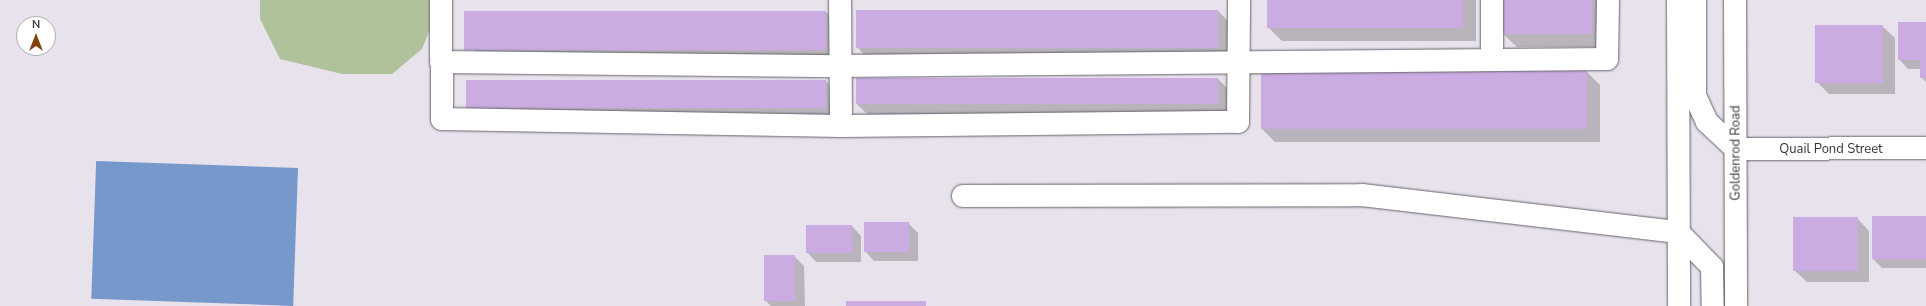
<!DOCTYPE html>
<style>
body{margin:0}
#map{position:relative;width:1926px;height:306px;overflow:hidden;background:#e8e2ec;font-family:"Nunito Sans",sans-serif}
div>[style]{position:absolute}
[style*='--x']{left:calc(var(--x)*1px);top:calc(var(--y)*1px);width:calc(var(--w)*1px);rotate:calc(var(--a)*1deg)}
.green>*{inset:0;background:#b0c29c}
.water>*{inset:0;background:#7798ca;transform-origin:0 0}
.shadow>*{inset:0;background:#0003}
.building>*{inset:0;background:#caace2;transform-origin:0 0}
.roads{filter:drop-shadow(0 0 1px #66626b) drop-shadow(0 0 1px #66626b)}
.minor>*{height:22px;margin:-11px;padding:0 11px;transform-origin:11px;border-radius:11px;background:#fff}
.major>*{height:22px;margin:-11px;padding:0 11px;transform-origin:11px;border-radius:11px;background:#fff}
span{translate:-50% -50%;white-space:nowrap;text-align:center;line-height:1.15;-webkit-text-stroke:3px #fff;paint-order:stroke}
.street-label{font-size:13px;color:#383539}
.north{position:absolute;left:16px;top:16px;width:40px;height:40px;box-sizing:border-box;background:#fff;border:1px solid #afaeb0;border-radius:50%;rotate:0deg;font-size:11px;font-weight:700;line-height:16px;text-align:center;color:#383539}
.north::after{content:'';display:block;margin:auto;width:14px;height:18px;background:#83430a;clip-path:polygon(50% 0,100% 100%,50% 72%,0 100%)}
</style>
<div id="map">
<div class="green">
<i style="clip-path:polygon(260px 0,431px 0,437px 12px,422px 49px,392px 74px,342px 74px,280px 59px,260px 19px)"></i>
</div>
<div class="water">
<i style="left:298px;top:168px;width:138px;height:202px;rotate:92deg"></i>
</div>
<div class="shadow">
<i style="clip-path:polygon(1268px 0,1476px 0,1476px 41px,1282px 41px,1268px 27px)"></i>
<i style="clip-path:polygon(1503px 0,1605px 0,1605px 47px,1517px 47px,1503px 34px)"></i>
<i style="clip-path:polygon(1218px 11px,1231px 24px,1231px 61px,870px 61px,857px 47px)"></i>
<i style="clip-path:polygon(826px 12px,839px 26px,839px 63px,478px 65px,465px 14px)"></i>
<i style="clip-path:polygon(1926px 23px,1926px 82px,1921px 77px,1921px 69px,1908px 69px,1899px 59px)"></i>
<i style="clip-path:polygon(1882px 26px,1895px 38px,1895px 94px,1829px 94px,1817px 82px)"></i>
<i style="clip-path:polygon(1586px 71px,1600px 85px,1600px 142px,1275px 142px,1262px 129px)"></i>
<i style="clip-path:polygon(1218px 79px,1230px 91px,1230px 116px,869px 116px,857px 104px)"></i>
<i style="clip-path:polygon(826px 81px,839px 94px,839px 121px,467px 108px)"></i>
<i style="clip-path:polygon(1926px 217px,1926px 268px,1882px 268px,1873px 259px)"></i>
<i style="clip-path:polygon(1857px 218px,1869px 231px,1869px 282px,1807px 282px,1794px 270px)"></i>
<i style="clip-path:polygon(908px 223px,918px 233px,918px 261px,874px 261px,865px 251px)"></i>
<i style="clip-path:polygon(852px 226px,861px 236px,861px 262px,816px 262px,807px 252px)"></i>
<i style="clip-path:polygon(794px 256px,804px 266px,805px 306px,771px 306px,766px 301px)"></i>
</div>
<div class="building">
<i style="left:1267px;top:0;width:196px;height:28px"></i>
<i style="left:1502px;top:0;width:90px;height:34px"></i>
<i style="left:856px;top:10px;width:362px;height:38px"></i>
<i style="left:826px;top:11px;width:39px;height:362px;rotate:90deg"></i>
<i style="clip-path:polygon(1898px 22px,1926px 22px,1926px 78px,1920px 78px,1920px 60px,1898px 60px)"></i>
<i style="left:1815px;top:25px;width:68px;height:58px"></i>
<i style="left:1261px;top:70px;width:326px;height:59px"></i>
<i style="left:856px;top:78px;width:362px;height:26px"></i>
<i style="left:826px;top:80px;width:28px;height:360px;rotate:90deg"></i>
<i style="left:1872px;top:216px;width:54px;height:43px"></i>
<i style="left:1793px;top:217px;width:65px;height:54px"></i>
<i style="left:864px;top:222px;width:45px;height:30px"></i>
<i style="left:806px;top:225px;width:46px;height:28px"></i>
<i style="left:764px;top:255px;width:31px;height:46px"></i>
<i style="left:846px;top:301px;width:80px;height:5px"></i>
</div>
<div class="roads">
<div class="minor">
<i style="--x:441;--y:0;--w:119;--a:89.5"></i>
<i style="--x:442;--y:119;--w:399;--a:1"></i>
<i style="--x:841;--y:126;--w:397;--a:-0.6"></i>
<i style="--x:1238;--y:122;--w:122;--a:-89.5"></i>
<i style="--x:840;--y:0;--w:126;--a:89.5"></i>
<i style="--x:1492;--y:0;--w:60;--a:90"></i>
<i style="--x:441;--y:62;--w:399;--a:0.6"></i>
<i style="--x:840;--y:66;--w:767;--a:-0.52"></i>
<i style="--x:1607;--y:59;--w:59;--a:-89"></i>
<i style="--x:1736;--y:149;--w:190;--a:-0.3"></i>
<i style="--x:963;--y:196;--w:399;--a:-0.1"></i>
<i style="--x:1362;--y:195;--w:318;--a:6.7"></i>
</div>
<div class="major">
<i style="--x:1678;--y:0;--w:306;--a:89.8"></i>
<i style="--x:1695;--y:0;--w:96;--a:90"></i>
<i style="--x:1695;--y:96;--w:29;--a:65"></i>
<i style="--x:1707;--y:122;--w:40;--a:43"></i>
<i style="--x:1735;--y:0;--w:306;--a:89.8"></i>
<i style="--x:1678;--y:232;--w:49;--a:45.8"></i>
<i style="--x:1712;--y:267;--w:39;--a:89"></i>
</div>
</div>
<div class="street-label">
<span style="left:1831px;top:149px">Quail Pond Street</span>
<span style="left:1736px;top:153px;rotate:-90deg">Goldenrod Road</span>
</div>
<div class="north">N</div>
</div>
